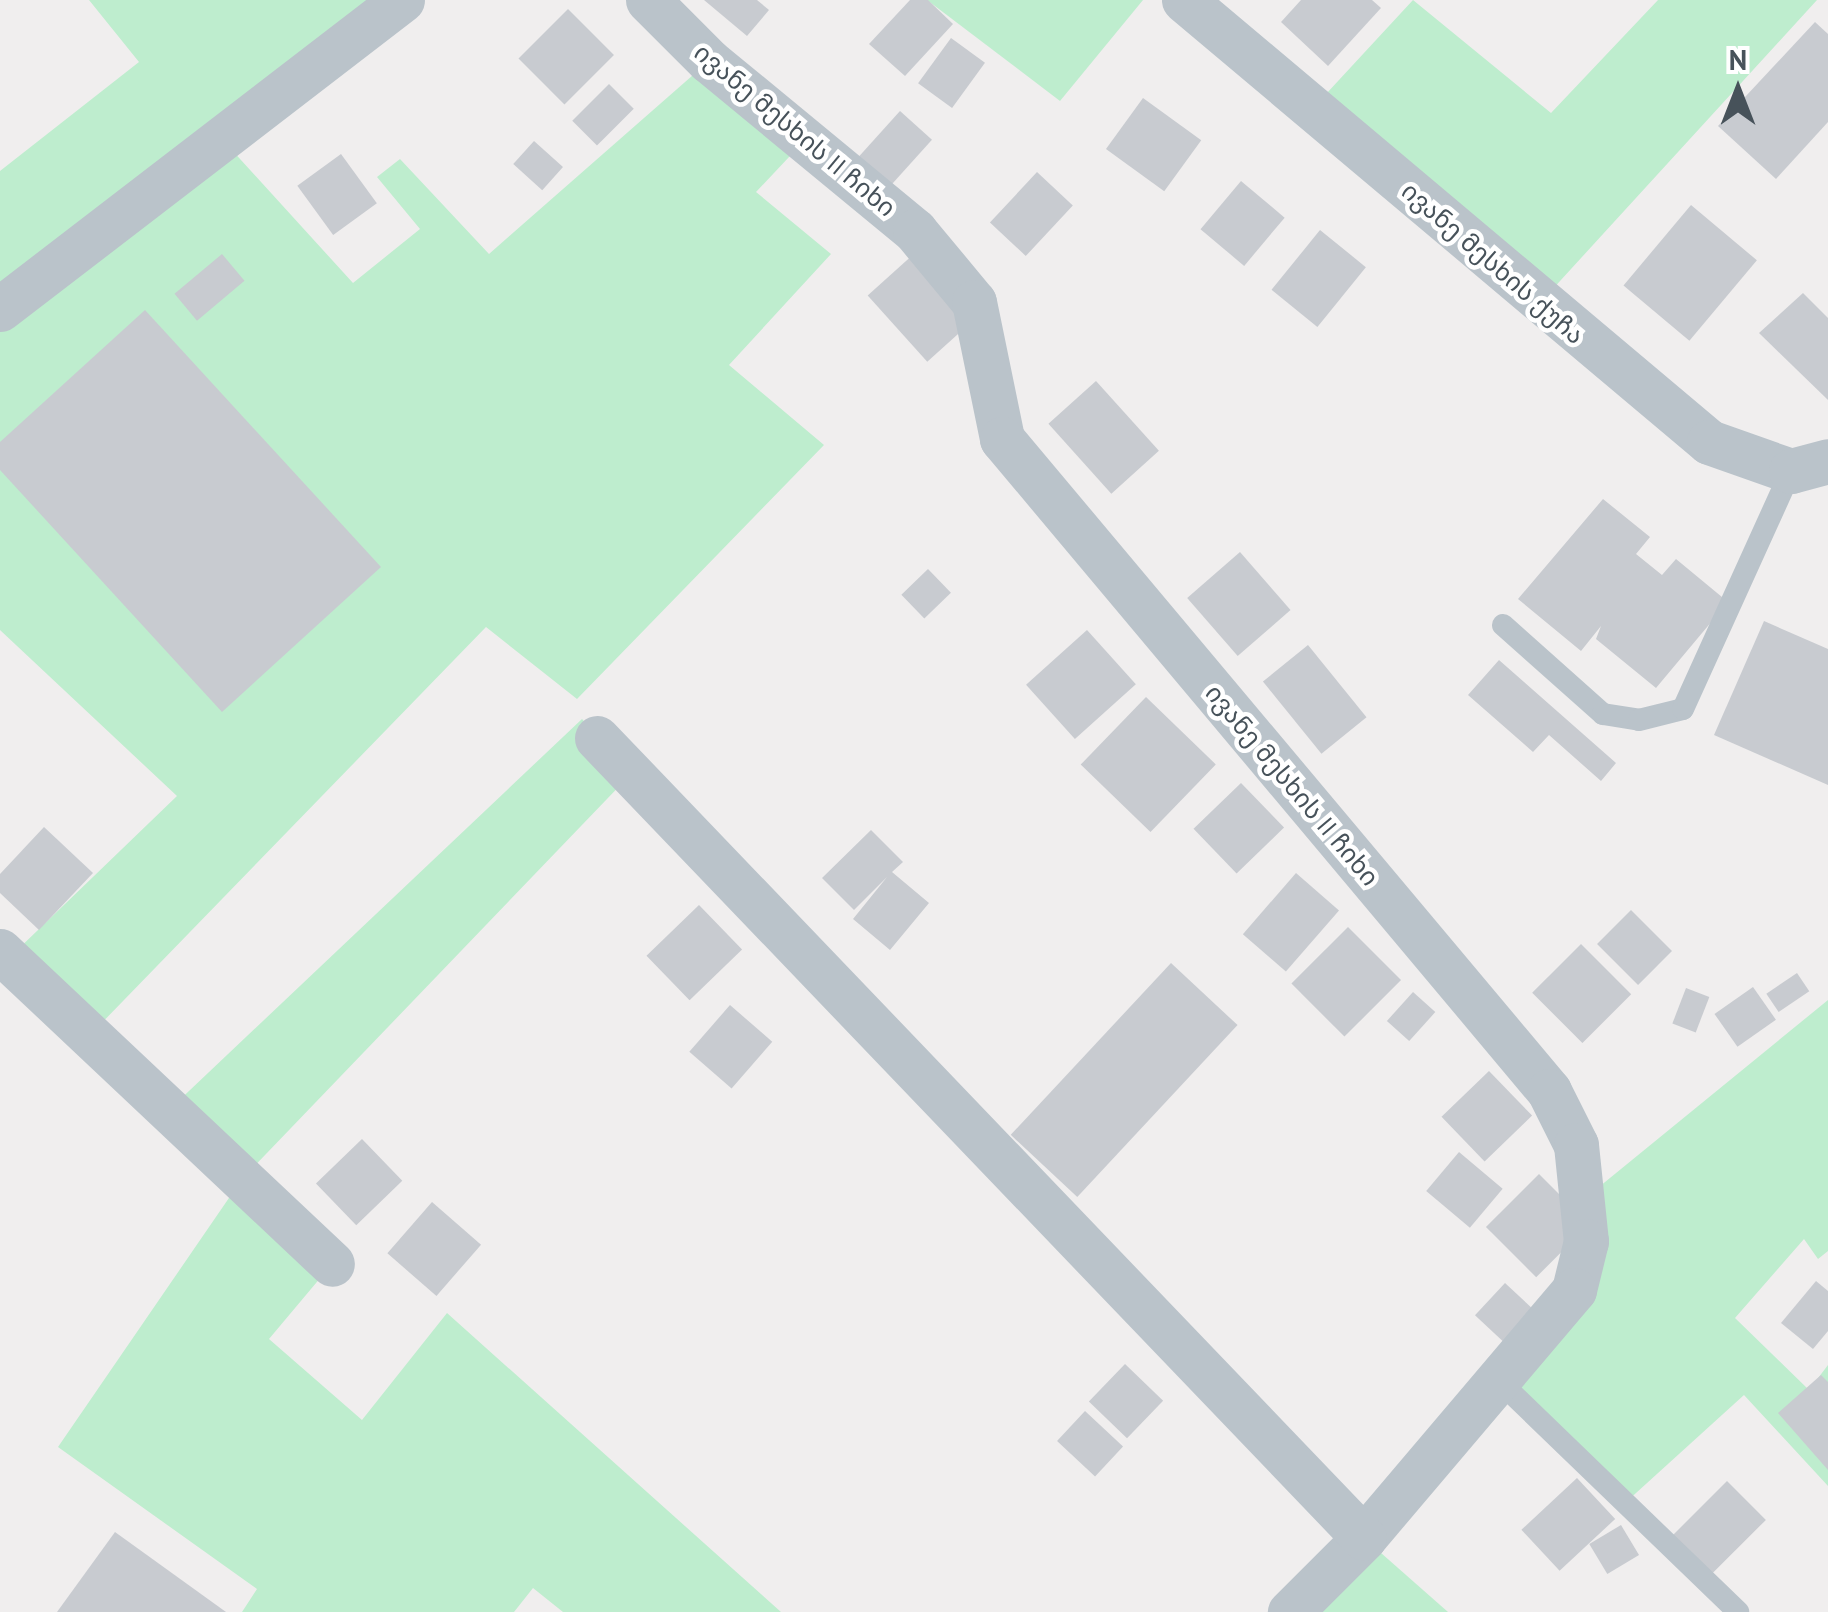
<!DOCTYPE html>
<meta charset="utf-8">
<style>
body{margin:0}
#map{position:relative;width:1828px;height:1612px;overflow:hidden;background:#f0eeee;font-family:"PT Sans","Noto Sans Georgian",sans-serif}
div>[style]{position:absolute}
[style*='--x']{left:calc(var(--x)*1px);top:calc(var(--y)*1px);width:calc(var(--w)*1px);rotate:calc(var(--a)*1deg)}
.green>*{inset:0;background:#beedce}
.building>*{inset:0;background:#c8cbd0;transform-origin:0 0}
.service>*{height:22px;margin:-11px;padding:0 11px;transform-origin:11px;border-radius:11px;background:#bac3ca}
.minor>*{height:45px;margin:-22.5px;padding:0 22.5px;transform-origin:22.5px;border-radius:22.5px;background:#bac3ca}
span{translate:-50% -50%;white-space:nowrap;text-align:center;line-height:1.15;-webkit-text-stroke:9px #fff;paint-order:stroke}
.street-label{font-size:25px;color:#47525a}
.north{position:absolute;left:1688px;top:40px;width:100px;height:100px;-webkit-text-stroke:8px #fff;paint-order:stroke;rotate:0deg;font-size:28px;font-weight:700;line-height:40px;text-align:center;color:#47525a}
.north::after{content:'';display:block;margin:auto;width:35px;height:45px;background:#47525a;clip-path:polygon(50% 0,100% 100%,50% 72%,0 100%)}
</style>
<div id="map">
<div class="green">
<i style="clip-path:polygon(89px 0,402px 0,220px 137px,353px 283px,420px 229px,377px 177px,400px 159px,489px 254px,709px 61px,805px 140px,756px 192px,831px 254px,729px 365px,824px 445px,577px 699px,486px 627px,91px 1034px,10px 957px,177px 796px,0 630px,0 171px,139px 62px)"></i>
<i style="clip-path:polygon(927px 0,1143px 0,1060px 101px)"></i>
<i style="clip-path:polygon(1413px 0,1551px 113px,1658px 0,1817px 0,1539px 304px,1314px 107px)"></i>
<i style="clip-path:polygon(582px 719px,631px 774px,243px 1178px,332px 1264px,269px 1339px,362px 1420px,447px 1313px,781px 1612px,563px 1612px,533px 1588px,514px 1612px,242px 1612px,257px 1589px,58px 1447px,242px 1179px,170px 1109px)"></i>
<i style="clip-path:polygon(1828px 1000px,1828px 1251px,1818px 1259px,1804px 1239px,1735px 1318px,1809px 1390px,1828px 1365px,1828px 1486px,1744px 1395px,1625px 1503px,1498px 1380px,1574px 1290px,1583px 1200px)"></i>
<i style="clip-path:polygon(1364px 1538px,1448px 1612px,1290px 1612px)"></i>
</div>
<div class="building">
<i style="clip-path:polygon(704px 0,757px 0,769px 10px,747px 36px)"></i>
<i style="clip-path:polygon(910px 0,928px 0,953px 24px,905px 76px,869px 44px)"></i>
<i style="clip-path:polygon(1301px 0,1372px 0,1381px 8px,1328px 66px,1281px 22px)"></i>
<i style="left:568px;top:9px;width:65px;height:70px;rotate:45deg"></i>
<i style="clip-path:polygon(1815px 22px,1828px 34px,1828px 122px,1776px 179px,1718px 126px)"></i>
<i style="left:951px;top:38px;width:42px;height:56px;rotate:36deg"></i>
<i style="left:609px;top:84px;width:35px;height:52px;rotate:45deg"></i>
<i style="left:1143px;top:98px;width:72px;height:63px;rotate:36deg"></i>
<i style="left:900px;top:111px;width:43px;height:63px;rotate:42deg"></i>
<i style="left:534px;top:141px;width:39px;height:31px;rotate:42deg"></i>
<i style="left:341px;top:154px;width:61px;height:54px;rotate:54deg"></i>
<i style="left:1037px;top:172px;width:49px;height:69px;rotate:43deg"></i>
<i style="left:1241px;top:181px;width:57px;height:63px;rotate:40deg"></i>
<i style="left:1691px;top:205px;width:86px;height:105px;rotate:40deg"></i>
<i style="left:1320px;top:230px;width:59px;height:77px;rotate:39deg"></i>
<i style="left:916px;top:252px;width:89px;height:65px;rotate:48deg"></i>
<i style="left:222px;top:254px;width:35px;height:62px;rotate:50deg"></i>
<i style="clip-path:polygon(1803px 293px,1828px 318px,1828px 400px,1759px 333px)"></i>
<i style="clip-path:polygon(145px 310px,381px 567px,222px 712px,0 470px,0 442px)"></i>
<i style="left:1096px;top:381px;width:94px;height:64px;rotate:48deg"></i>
<i style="clip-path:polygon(1603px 499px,1650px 537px,1636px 554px,1662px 575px,1676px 559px,1728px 602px,1656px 688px,1596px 639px,1601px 626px,1581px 651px,1518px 599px)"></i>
<i style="left:1240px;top:552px;width:77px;height:70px;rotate:49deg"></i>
<i style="left:928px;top:569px;width:33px;height:37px;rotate:46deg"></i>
<i style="clip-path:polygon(1764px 621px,1828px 649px,1828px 785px,1714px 735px)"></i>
<i style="left:1087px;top:630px;width:73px;height:82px;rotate:48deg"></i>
<i style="left:1308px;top:645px;width:93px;height:58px;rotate:51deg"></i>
<i style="clip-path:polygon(1499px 660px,1616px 763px,1601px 781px,1549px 735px,1533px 752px,1468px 695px)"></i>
<i style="left:1146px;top:697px;width:97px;height:94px;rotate:44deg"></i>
<i style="left:1241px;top:783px;width:62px;height:66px;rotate:46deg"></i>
<i style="clip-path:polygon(44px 827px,93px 873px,39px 930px,0 893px,0 874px)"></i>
<i style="clip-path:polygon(871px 830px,903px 862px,892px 872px,929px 903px,890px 950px,853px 919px,887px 877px,854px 910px,822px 878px)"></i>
<i style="left:1296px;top:873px;width:57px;height:81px;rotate:41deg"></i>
<i style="left:699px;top:905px;width:62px;height:73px;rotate:46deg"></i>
<i style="left:1631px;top:910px;width:58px;height:48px;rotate:45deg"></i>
<i style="left:1348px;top:927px;width:75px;height:80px;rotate:45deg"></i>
<i style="left:1581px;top:944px;width:71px;height:69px;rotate:45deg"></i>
<i style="left:1171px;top:963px;width:91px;height:235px;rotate:43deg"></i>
<i style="left:1797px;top:973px;width:22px;height:37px;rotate:56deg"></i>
<i style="left:1753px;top:987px;width:40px;height:47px;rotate:55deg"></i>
<i style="left:1686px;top:988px;width:25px;height:38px;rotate:21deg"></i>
<i style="left:1413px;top:992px;width:30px;height:39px;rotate:42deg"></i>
<i style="left:730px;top:1005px;width:56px;height:62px;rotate:41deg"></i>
<i style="left:1489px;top:1071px;width:62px;height:66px;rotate:46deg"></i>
<i style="left:362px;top:1139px;width:58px;height:64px;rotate:46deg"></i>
<i style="left:1459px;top:1152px;width:57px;height:51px;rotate:40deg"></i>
<i style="left:1539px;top:1174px;width:71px;height:75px;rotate:45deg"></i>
<i style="left:432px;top:1202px;width:65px;height:68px;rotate:41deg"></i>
<i style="clip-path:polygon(1816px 1281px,1828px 1291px,1828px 1331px,1813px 1349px,1781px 1323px)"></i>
<i style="left:1505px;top:1283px;width:48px;height:44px;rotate:43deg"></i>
<i style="left:1125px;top:1364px;width:53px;height:52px;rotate:44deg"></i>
<i style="clip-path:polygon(1821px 1375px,1828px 1382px,1828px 1470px,1778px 1413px)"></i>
<i style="left:1085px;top:1411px;width:52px;height:41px;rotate:43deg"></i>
<i style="left:1577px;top:1478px;width:56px;height:76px;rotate:47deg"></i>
<i style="left:1727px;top:1481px;width:55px;height:82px;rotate:45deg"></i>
<i style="left:1621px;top:1525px;width:35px;height:37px;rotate:59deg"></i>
<i style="clip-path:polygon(115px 1532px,226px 1612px,57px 1612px)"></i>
</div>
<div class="service">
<i style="--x:1503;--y:625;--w:134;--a:41.7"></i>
<i style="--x:1603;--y:714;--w:36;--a:9"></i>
<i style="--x:1639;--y:720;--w:45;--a:-14"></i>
<i style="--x:1683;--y:709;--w:261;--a:-65.6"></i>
<i style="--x:1498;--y:1380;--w:334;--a:44"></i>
</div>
<div class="minor">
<i style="--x:648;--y:0;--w:86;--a:45"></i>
<i style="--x:709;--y:61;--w:267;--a:39.5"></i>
<i style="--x:915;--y:231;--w:92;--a:50.3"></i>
<i style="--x:974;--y:302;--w:140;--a:78.4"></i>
<i style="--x:1002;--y:439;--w:851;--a:50"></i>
<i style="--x:1549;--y:1091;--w:60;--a:63.4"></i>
<i style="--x:1576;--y:1145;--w:97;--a:84.1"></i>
<i style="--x:1586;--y:1241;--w:50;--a:103.8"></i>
<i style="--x:1574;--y:1290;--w:325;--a:130.3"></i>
<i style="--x:1364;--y:1538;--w:105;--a:135"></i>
<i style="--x:1184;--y:0;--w:686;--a:40.09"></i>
<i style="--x:1709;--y:442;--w:87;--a:19.5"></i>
<i style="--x:1791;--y:471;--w:38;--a:-15"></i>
<i style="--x:0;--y:309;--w:507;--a:-37.55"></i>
<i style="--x:597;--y:738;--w:1108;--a:46.21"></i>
<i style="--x:0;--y:951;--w:456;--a:43.3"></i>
</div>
<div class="street-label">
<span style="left:795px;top:130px;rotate:40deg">ივანე მესხის II ჩიხი</span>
<span style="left:1493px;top:263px;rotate:41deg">ივანე მესხის ქუჩა</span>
<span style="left:1292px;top:785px;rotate:50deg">ივანე მესხის II ჩიხი</span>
</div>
<div class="north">N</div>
</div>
